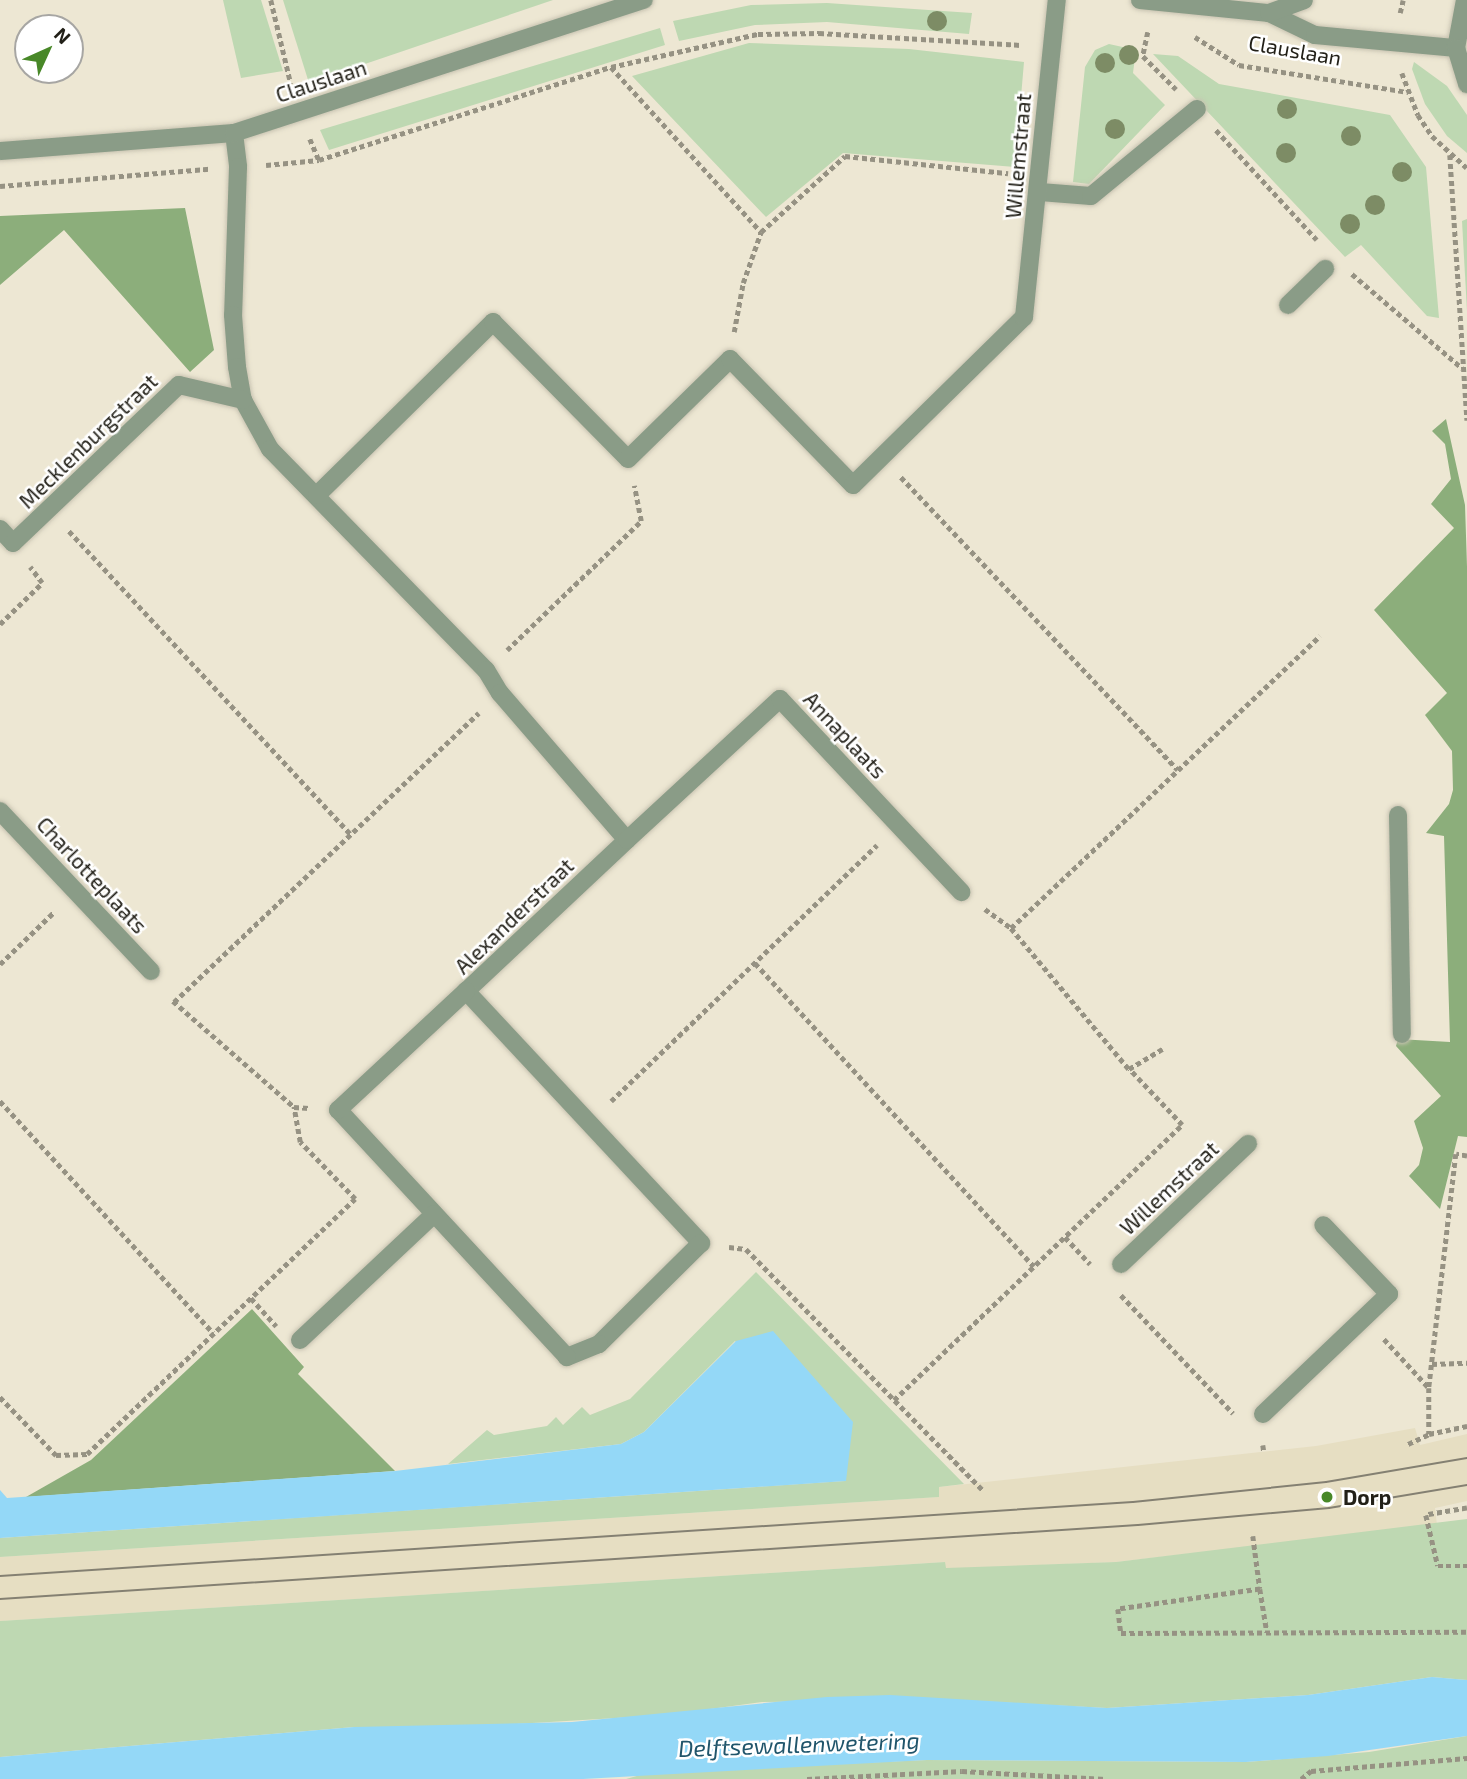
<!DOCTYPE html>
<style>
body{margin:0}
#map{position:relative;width:1467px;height:1779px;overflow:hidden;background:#ede7d3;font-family:"Exo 2",sans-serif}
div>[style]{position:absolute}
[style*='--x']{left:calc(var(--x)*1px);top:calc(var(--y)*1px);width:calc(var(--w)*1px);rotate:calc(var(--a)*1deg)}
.built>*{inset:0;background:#e6dec2}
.green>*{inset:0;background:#bed8b2}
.forest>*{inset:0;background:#8cae7b}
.water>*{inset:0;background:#94d8f7}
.path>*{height:4.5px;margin-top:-2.25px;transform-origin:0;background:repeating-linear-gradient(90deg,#969283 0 5px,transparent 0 8.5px)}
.roads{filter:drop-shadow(0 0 2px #c8c3b1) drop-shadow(0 0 2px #c8c3b1)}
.minor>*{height:18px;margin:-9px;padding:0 9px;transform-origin:9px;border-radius:9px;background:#8a9c87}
.tram>*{height:2px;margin:-1px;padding:0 1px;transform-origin:1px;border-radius:1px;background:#848072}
.trees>*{width:20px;height:20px;margin:-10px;border-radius:50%;background:#7d8c65}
.dots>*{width:19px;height:19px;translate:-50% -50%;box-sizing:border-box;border:4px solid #fff;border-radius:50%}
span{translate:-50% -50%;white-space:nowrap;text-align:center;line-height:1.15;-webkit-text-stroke:5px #fff;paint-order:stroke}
.street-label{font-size:21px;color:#222018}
.poi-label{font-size:21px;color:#222018;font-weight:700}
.left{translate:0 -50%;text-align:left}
.water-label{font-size:23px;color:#20556b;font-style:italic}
.north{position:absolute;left:14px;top:14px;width:70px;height:70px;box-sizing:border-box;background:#fff;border:2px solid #a7a6a3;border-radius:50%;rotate:45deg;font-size:19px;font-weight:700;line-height:28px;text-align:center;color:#222018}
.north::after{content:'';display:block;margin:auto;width:24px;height:32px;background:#488828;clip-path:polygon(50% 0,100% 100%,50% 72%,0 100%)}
</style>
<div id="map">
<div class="built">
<i style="clip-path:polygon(1415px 1428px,1420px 1445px,1467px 1434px,1467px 1501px,1435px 1508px,1437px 1525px,1116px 1562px,945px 1569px,945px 1562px,0 1621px,0 1557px,939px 1497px,939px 1487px,1316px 1446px)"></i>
</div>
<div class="green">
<i style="clip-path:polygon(223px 0,261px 0,283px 71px,241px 78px)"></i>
<i style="clip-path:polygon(283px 0,553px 0,309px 83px)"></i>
<i style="clip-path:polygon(827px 3px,972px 13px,969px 34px,827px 22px,755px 25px,679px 41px,673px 21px,751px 5px)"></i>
<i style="clip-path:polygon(660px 28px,665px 45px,329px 150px,320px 130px)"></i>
<i style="clip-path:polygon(749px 43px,909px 49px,1024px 62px,1015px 167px,843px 153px,766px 217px,632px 76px)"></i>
<i style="clip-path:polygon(1109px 44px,1136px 50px,1133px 73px,1165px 105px,1089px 184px,1073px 182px,1085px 67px,1095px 50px)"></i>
<i style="clip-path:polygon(1153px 54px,1178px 56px,1219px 84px,1390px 115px,1426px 167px,1439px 318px,1427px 316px,1361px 245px,1345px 257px)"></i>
<i style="clip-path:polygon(1414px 62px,1447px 86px,1467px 115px,1467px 153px,1447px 136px,1425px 104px,1412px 69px)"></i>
<i style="clip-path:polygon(1467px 219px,1467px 311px,1462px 221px)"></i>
<i style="clip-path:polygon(756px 1272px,964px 1484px,939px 1487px,939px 1497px,0 1557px,0 1538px,845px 1481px,735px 1341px,644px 1432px,621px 1444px,448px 1464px,487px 1430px,494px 1435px,547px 1426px,556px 1417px,563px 1425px,582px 1407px,590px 1415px,630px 1399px)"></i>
<i style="clip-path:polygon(1467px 1519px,1467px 1680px,1432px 1677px,1308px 1695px,1107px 1708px,956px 1700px,762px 1702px,666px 1715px,464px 1727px,354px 1727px,0 1757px,0 1621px,945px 1562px,946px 1568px,1116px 1562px)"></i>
<i style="clip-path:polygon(1467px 1736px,1467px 1779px,626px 1779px,651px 1772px,927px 1760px,1246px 1762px,1369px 1752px)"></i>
</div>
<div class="forest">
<i style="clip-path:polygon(185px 208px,214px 350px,190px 372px,64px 230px,0 285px,0 216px)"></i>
<i style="clip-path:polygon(1446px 419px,1465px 505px,1467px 567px,1467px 1137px,1458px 1136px,1440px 1209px,1409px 1176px,1419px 1165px,1423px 1148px,1414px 1121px,1441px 1096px,1396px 1046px,1398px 1039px,1450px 1042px,1444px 836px,1426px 833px,1449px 804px,1453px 790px,1452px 751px,1425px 715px,1447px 693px,1374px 610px,1454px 528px,1431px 504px,1451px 479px,1445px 444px,1432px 431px)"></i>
<i style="clip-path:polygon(252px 1309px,304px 1367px,298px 1374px,395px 1471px,26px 1497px,91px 1460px)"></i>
</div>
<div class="water">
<i style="clip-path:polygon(773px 1331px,853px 1422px,846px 1481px,0 1538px,0 1490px,7px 1498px,395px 1471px,621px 1444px,644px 1432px,736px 1341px)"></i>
<i style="clip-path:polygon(1432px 1677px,1467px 1680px,1467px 1736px,1328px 1756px,1246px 1762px,927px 1760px,583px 1779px,0 1779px,0 1757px,354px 1727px,572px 1722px,827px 1697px,890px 1695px,1107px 1708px,1308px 1695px)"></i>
</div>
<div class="path">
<i style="--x:271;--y:0;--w:86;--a:76.6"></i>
<i style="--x:1400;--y:13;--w:13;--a:-77"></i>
<i style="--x:1148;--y:32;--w:25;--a:102"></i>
<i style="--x:1143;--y:56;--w:47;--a:45"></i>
<i style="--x:1195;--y:37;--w:52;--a:32.5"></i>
<i style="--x:1239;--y:65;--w:170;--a:9.1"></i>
<i style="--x:611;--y:67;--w:223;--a:47.7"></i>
<i style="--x:761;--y:232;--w:113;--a:-42.1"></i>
<i style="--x:845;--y:156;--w:164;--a:6"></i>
<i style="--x:1402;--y:73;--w:45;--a:69.1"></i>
<i style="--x:1418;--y:115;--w:25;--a:56"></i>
<i style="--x:1432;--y:136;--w:47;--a:42.4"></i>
<i style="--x:1216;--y:130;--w:149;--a:47.4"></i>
<i style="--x:310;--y:139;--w:23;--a:67"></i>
<i style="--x:1450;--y:155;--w:266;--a:86.3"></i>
<i style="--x:266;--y:165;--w:53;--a:-5.4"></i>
<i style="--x:319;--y:160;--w:306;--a:-17.7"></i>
<i style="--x:611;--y:67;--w:151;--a:-12.7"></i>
<i style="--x:758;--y:34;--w:61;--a:-0.9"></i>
<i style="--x:819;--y:33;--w:203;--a:3.4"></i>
<i style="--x:0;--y:186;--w:210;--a:-4.7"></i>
<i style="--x:1352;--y:274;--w:145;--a:40.5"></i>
<i style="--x:734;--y:332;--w:50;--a:-79.6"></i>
<i style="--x:743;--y:283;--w:54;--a:-70.6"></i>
<i style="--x:901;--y:477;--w:403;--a:46.6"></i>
<i style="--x:69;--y:531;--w:413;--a:47.1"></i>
<i style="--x:0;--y:624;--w:59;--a:-44.3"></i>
<i style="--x:42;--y:583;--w:20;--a:-127"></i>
<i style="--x:507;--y:650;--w:186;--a:-43.9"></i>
<i style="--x:641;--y:521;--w:36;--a:-101"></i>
<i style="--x:985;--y:909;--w:32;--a:36"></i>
<i style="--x:1011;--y:928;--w:184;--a:50.1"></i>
<i style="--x:1129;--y:1069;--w:39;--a:-31"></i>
<i style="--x:1011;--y:928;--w:425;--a:-43.4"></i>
<i style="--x:755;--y:963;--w:412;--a:47.4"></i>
<i style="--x:0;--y:964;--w:75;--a:-43.9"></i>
<i style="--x:173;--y:1001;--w:161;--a:41.2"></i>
<i style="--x:294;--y:1107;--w:15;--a:4"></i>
<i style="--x:174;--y:1002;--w:420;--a:-43.5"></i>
<i style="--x:0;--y:1101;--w:315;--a:47.4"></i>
<i style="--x:611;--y:1101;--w:369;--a:-43.9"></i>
<i style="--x:1467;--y:1156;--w:11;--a:-170"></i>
<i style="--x:1456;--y:1154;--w:236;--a:96.6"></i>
<i style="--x:1429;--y:1388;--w:46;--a:90"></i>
<i style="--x:1429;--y:1434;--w:39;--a:-12"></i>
<i style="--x:1065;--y:1237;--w:37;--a:47"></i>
<i style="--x:729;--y:1247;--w:17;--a:7"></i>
<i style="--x:746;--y:1249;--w:339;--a:45.5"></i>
<i style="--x:1121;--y:1295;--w:163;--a:46.5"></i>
<i style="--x:251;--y:1298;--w:38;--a:48"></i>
<i style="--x:1384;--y:1339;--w:67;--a:47.4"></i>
<i style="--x:1432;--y:1364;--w:35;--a:-2"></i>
<i style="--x:0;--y:1397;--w:81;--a:46"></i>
<i style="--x:56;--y:1455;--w:31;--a:-2"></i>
<i style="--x:87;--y:1454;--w:370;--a:-43.6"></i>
<i style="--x:355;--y:1199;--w:79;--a:-134"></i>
<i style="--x:300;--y:1142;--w:36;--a:-100"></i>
<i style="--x:894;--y:1400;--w:398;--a:-43.7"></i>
<i style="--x:1182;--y:1125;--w:77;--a:-133.4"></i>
<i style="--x:1408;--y:1444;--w:23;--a:-25"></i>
<i style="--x:1263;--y:1445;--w:7;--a:82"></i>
<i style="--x:1467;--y:1508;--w:42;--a:170.3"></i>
<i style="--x:1426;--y:1515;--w:52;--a:76.8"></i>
<i style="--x:1438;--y:1566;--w:29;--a:0"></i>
<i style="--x:1253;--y:1536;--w:53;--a:82.5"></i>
<i style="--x:1260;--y:1589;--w:143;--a:172"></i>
<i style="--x:1118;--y:1609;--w:24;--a:83"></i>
<i style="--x:1121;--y:1633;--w:346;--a:-0.2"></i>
<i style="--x:1260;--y:1589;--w:44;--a:80.8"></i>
<i style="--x:807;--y:1779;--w:155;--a:-3"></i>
<i style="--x:962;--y:1771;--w:144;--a:3.2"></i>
<i style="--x:1301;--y:1779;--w:13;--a:-39"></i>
<i style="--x:1311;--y:1771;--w:157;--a:-4.8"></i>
</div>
<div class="roads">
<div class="minor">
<i style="--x:1140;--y:0;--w:130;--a:5.8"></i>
<i style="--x:1269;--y:13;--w:51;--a:25.6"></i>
<i style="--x:1315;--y:35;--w:142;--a:5.3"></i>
<i style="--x:1465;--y:0;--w:49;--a:100.6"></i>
<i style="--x:1456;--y:48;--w:38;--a:73"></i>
<i style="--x:1269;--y:13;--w:37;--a:-20"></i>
<i style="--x:234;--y:133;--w:34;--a:83"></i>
<i style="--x:238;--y:167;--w:148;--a:91.9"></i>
<i style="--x:233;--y:315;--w:52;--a:85.6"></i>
<i style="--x:237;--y:367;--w:34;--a:80"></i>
<i style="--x:243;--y:400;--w:56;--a:61.1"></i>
<i style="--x:270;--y:449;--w:309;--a:45.7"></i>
<i style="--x:486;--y:670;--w:27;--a:59"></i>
<i style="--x:500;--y:693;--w:194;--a:49.2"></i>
<i style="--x:627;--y:840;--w:221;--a:136.8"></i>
<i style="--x:466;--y:991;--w:345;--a:47"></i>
<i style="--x:701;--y:1243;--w:144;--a:135.3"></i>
<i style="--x:599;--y:1344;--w:35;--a:158"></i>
<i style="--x:567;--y:1357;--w:337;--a:-132.8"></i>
<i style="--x:338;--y:1110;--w:175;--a:-42.9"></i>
<i style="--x:0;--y:151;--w:235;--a:-4.4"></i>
<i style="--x:234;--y:133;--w:431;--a:-18"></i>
<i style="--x:1040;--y:192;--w:51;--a:4.5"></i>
<i style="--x:1091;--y:196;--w:137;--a:-39.4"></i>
<i style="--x:1288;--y:305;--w:52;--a:-44.2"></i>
<i style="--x:317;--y:495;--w:247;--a:-44.5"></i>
<i style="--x:493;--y:322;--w:192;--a:45.4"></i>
<i style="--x:628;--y:459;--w:143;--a:-44.4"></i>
<i style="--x:730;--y:359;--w:176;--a:45.7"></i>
<i style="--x:853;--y:485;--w:240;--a:-44.5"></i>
<i style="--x:1024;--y:317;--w:319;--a:-84.1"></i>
<i style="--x:0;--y:529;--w:19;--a:47"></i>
<i style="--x:13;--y:543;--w:229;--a:-43.6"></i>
<i style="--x:179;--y:385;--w:66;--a:13.2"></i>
<i style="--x:0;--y:811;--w:220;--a:46.7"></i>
<i style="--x:1398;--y:815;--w:219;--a:89"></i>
<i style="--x:627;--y:840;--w:208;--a:-42.7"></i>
<i style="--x:780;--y:699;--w:265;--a:46.8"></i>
<i style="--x:1121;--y:1264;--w:175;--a:-43.4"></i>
<i style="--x:300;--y:1340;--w:184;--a:-43.2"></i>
<i style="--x:1263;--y:1414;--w:174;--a:-43.6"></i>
<i style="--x:1389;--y:1294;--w:95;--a:-133.7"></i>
</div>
</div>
<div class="tram">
<i style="--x:0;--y:1576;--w:1135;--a:-3.74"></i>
<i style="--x:1133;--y:1502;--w:194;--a:-5.9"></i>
<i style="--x:1326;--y:1482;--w:143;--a:-9.7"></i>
<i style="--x:0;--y:1599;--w:1140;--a:-3.72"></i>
<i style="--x:1138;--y:1525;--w:192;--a:-5.1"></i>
<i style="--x:1329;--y:1508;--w:140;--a:-9.5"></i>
</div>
<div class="trees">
<i style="left:937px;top:21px"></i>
<i style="left:1129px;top:55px"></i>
<i style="left:1105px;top:63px"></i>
<i style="left:1287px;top:109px"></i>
<i style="left:1115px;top:129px"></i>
<i style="left:1351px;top:136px"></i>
<i style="left:1286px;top:153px"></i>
<i style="left:1402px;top:172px"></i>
<i style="left:1375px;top:205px"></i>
<i style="left:1350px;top:224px"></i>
</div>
<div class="dots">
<i style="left:1327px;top:1497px;background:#488828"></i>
</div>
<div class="street-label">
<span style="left:1295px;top:50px;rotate:10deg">Clauslaan</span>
<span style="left:321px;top:81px;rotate:-18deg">Clauslaan</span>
<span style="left:1018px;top:156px;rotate:-85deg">Willemstraat</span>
<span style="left:88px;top:441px;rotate:-44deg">Mecklenburgstraat</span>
<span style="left:845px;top:735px;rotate:47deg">Annaplaats</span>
<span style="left:92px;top:875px;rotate:47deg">Charlotteplaats</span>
<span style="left:514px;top:916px;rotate:-44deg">Alexanderstraat</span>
<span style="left:1169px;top:1188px;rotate:-43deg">Willemstraat</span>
</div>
<div class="poi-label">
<span class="left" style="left:1343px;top:1497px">Dorp</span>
</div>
<div class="water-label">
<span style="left:799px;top:1744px;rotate:-2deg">Delftsewallenwetering</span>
</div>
<div class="north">N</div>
</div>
